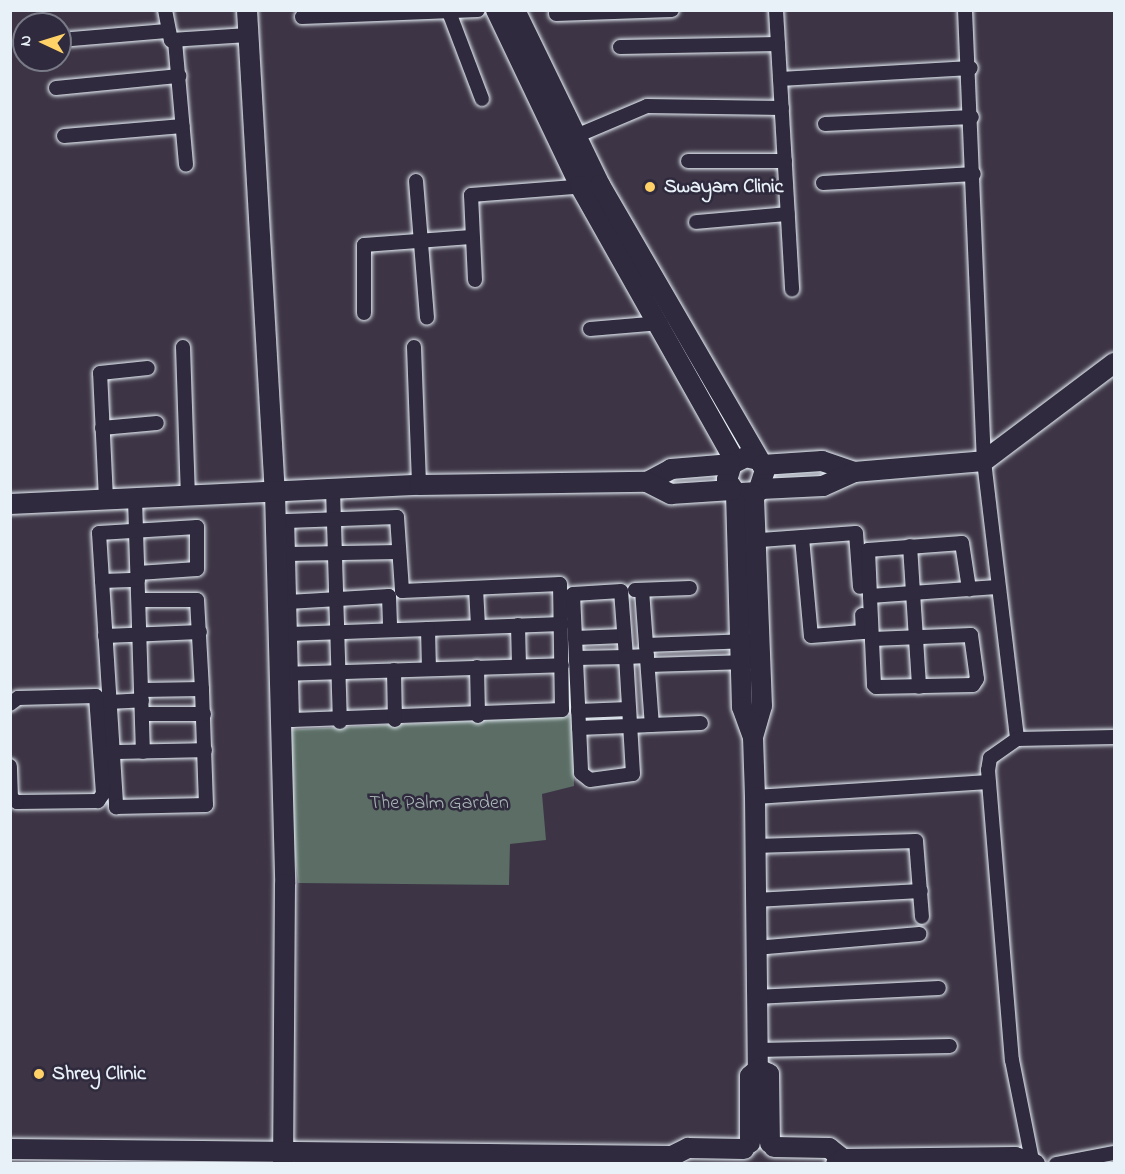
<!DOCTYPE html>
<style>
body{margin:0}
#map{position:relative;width:1125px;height:1174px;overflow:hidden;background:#3d3545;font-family:"Indie Flower",sans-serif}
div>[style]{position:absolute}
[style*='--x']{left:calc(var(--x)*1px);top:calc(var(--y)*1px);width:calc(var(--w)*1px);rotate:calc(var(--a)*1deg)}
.green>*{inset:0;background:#5b6d65}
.roads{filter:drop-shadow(0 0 2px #e8f1f8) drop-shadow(0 0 2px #e8f1f8)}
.street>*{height:14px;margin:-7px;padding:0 7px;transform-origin:7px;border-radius:7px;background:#2f2a3d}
.secondary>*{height:20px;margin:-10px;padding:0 10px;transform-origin:10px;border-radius:10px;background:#2f2a3d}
.dots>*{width:16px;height:16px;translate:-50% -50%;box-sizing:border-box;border:3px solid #2f2a3d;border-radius:50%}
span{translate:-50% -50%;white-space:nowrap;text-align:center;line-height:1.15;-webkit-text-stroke:5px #2f2a3d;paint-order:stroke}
.poi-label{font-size:20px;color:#e8f1f8;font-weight:700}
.left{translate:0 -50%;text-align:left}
.park-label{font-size:20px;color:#a9b6b6}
.frame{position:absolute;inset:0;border:12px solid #e8f1f8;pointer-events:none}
.north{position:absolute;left:12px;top:12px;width:60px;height:60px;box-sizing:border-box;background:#2f2a3d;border:2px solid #797a88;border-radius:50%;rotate:274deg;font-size:16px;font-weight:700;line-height:24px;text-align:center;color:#e8f1f8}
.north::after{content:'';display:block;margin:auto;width:21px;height:27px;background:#ffd166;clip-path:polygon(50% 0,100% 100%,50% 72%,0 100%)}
</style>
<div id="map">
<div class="green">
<i style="clip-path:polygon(573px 716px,574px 786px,542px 794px,546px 840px,510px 844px,509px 885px,298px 883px,281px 730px)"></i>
</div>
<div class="roads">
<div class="street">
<i style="--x:165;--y:10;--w:31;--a:79"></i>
<i style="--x:171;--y:40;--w:77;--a:-3.7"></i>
<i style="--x:776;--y:10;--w:280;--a:86.7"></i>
<i style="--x:965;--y:10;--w:451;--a:87.6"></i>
<i style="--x:984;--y:461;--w:280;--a:83.2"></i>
<i style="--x:1017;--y:739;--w:97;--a:-1.2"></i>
<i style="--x:449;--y:12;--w:93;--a:69.2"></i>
<i style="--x:556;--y:14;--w:116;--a:-2"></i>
<i style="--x:302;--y:17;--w:176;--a:-2.3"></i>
<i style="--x:60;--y:40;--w:107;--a:-4.8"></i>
<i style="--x:175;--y:41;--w:124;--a:84.9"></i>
<i style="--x:620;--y:47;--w:158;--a:-1.1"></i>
<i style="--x:780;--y:79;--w:191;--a:-3.3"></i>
<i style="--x:56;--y:88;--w:124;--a:-5.6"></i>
<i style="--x:825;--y:124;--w:147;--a:-2.7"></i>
<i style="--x:64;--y:136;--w:119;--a:-4.8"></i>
<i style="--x:569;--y:139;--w:85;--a:-22.9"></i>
<i style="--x:647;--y:106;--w:135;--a:0.8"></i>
<i style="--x:688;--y:161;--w:97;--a:0"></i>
<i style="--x:416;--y:181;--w:137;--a:85.4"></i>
<i style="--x:823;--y:183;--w:151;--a:-3.4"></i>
<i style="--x:696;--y:222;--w:92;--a:-5"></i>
<i style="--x:475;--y:280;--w:85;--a:-92.7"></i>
<i style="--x:471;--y:195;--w:116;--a:-4.4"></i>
<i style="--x:364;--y:313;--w:68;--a:-90"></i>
<i style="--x:364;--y:245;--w:107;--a:-4.3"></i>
<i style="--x:590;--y:329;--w:71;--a:-4.8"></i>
<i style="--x:183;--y:347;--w:149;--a:88.1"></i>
<i style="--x:414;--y:347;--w:138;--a:87.9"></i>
<i style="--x:102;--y:428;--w:55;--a:-5.2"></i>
<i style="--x:333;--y:489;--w:233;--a:88.3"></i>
<i style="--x:106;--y:499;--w:126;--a:-92.7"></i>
<i style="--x:100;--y:373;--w:48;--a:-5.9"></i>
<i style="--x:135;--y:499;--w:253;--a:88.2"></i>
<i style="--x:397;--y:517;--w:74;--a:86.1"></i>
<i style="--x:402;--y:591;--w:158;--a:-2.5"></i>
<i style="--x:560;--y:584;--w:126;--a:89.1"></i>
<i style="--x:562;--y:710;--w:270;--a:177.9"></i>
<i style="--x:292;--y:720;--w:199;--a:-91.4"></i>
<i style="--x:287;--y:521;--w:110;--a:-2.1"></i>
<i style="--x:802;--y:538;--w:98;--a:84.8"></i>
<i style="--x:811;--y:636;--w:52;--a:-4.4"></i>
<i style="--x:863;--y:632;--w:17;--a:-93"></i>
<i style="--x:747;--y:541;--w:109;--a:-4.2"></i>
<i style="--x:856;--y:533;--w:54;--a:85.8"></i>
<i style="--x:910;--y:546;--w:141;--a:86.3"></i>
<i style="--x:287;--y:554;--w:112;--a:-1"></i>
<i style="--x:138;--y:573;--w:59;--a:-3.9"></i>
<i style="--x:197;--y:569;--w:42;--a:-90"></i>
<i style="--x:197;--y:527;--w:98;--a:176.5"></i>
<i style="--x:99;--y:533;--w:275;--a:86.4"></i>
<i style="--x:116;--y:807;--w:90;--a:-1.3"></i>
<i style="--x:206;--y:805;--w:116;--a:-92"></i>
<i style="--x:102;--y:581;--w:36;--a:-2"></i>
<i style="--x:476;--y:588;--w:39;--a:87"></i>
<i style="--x:635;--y:590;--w:55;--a:-2.1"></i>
<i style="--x:642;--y:590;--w:135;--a:85.8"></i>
<i style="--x:870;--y:596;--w:127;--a:-4.1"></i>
<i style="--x:139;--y:600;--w:58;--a:0"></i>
<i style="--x:197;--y:600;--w:89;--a:86.8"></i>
<i style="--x:202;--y:689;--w:60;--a:179"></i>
<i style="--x:288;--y:602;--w:101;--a:-3.4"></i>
<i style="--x:389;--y:596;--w:34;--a:88"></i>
<i style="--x:518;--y:625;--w:41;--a:88.6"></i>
<i style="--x:428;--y:629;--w:134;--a:-2.1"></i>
<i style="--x:289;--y:634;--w:139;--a:-2.1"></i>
<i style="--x:428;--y:629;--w:40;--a:88.6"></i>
<i style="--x:105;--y:636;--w:95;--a:-2.4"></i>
<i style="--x:575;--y:638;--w:49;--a:-2.3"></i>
<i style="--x:872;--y:639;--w:99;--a:-2.3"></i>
<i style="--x:971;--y:635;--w:44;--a:82.2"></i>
<i style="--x:977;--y:679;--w:7;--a:124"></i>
<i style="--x:973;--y:685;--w:97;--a:178.8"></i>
<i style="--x:876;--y:687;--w:3;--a:-135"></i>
<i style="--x:874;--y:685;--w:89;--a:-92.6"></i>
<i style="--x:870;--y:596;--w:46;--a:-92.5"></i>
<i style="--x:868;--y:550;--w:94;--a:-4.3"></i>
<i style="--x:962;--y:543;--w:47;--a:81.3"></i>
<i style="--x:646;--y:645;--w:103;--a:-2.2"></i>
<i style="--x:576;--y:658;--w:50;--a:-1.1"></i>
<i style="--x:626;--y:657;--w:66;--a:-94.3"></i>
<i style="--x:621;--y:591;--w:48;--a:176.4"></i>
<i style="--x:573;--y:594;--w:179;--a:87.4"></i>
<i style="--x:581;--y:773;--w:11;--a:38"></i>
<i style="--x:590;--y:780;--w:43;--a:-7.9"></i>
<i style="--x:633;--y:774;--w:117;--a:-93.4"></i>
<i style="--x:626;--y:657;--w:21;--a:-3"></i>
<i style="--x:648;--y:665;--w:101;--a:-1.7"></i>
<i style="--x:477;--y:667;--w:49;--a:88.8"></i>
<i style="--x:394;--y:670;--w:50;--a:88.9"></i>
<i style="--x:281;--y:674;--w:281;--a:-1.8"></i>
<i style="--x:109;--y:702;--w:33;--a:-3"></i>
<i style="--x:10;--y:704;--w:10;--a:-37"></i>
<i style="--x:18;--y:698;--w:78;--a:-1.5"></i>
<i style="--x:96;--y:696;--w:98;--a:85.9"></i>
<i style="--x:103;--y:794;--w:9;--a:126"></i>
<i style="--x:98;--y:801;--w:81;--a:179.3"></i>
<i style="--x:17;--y:802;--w:7;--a:-146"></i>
<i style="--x:11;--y:798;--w:32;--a:-92"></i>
<i style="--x:578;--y:711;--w:51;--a:-2.2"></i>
<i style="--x:142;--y:714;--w:62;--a:0"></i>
<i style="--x:579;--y:728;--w:122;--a:-2.3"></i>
<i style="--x:1017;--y:739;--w:33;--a:145"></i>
<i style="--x:990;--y:758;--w:12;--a:99"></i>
<i style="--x:988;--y:770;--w:291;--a:85.3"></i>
<i style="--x:1012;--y:1060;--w:102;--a:78.7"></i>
<i style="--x:112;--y:752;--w:93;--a:-1.2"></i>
<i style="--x:755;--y:797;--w:234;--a:-3.7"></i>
<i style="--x:755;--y:846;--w:161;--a:-1.8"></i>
<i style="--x:916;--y:841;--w:76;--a:85.5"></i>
<i style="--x:755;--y:900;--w:166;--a:-3.1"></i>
<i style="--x:755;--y:948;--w:165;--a:-4.9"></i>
<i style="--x:755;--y:997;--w:184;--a:-2.8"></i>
<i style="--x:757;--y:1050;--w:193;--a:-1.2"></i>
<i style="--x:1056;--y:1164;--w:59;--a:-10.7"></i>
</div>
<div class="secondary">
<i style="--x:247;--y:10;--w:483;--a:86.7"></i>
<i style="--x:275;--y:492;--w:392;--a:88.5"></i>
<i style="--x:285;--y:884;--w:280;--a:90.4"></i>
<i style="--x:496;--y:10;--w:195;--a:64.5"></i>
<i style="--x:580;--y:186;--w:316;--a:60.6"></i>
<i style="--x:515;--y:10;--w:195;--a:64.1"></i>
<i style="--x:600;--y:185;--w:329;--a:59.9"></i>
<i style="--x:765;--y:470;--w:23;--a:108"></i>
<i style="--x:758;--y:492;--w:22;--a:177"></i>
<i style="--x:736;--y:493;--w:16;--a:-125"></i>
<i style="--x:727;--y:480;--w:17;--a:-73"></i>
<i style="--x:732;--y:464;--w:16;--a:-27"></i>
<i style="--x:746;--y:457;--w:12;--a:14"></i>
<i style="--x:762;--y:465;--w:60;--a:-3.8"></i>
<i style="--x:822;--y:461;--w:34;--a:19"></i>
<i style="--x:647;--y:482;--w:27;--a:-28"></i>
<i style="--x:671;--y:469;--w:61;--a:-4.7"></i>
<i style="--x:761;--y:489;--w:62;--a:-2.8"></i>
<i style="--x:823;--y:486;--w:34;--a:-24"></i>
<i style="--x:854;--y:472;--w:130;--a:-4.8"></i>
<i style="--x:984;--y:461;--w:163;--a:-37"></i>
<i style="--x:736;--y:493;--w:214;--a:88.4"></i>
<i style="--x:742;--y:707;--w:32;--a:70"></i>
<i style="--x:753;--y:737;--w:60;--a:88.1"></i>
<i style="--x:755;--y:797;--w:272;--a:89.4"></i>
<i style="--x:10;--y:504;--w:409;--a:-2.7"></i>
<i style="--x:419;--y:485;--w:228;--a:-0.8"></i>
<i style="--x:647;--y:482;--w:27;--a:27"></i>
<i style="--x:671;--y:494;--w:61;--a:-3.8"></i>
<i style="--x:753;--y:737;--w:32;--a:-74"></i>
<i style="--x:762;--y:706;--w:211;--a:-92.2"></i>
<i style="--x:758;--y:1069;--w:12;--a:24"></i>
<i style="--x:769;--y:1074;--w:69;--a:89.2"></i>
<i style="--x:750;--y:1143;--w:67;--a:-90"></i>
<i style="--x:750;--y:1076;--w:11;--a:-41"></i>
<i style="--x:774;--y:1147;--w:55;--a:1"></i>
<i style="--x:829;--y:1148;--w:18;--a:38"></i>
<i style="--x:10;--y:1149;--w:662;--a:0.61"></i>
<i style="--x:672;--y:1156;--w:18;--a:-27"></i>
<i style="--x:688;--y:1148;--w:56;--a:1"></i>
<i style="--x:836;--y:1164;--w:9;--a:-36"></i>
<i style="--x:843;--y:1159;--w:172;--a:-0.7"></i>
<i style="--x:1015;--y:1157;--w:21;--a:19"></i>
</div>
</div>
<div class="dots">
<i style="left:650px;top:187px;background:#ffd166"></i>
<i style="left:39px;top:1074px;background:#ffd166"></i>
</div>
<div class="poi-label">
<span class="left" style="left:664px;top:187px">Swayam Clinic</span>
<span class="left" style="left:52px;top:1074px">Shrey Clinic</span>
</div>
<div class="park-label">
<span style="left:439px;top:803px">The Palm Garden</span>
</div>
<div class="frame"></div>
<div class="north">N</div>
</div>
